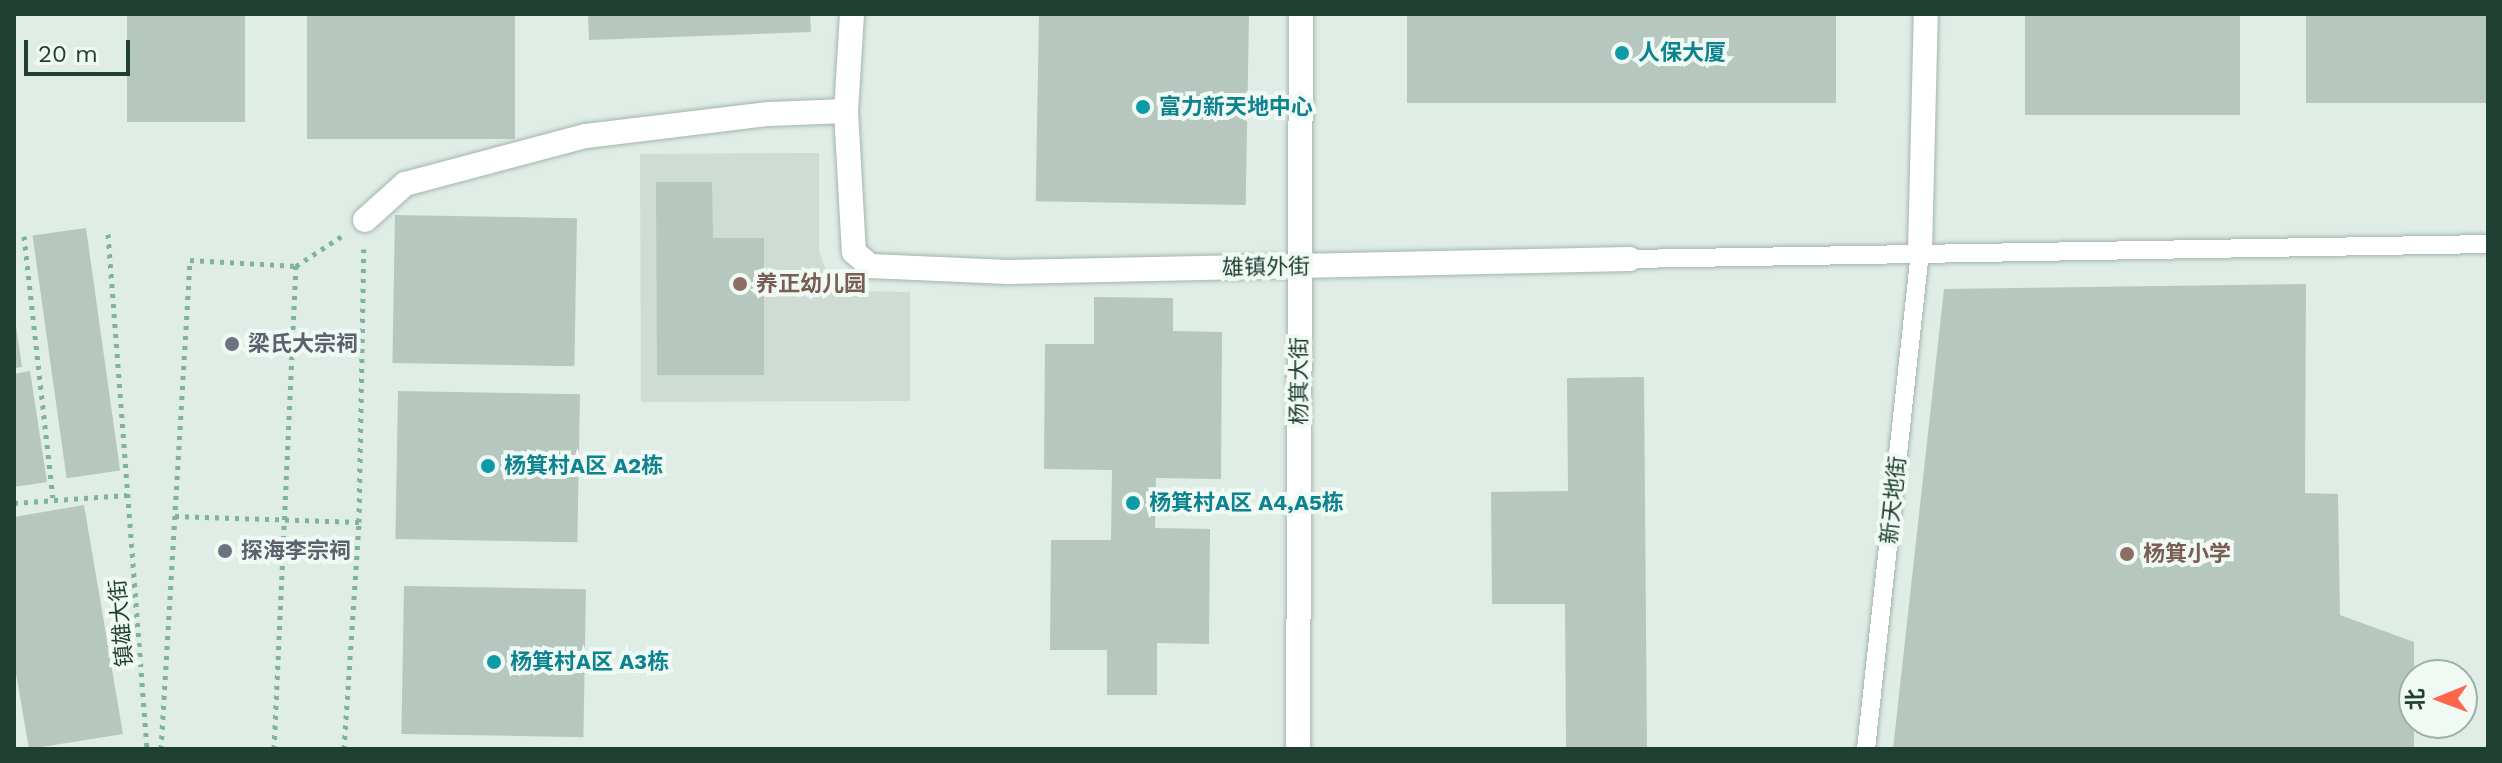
<!DOCTYPE html>
<meta charset="utf-8">
<style>
body{margin:0}
#map{position:relative;width:2502px;height:763px;overflow:hidden;background:#e0ede6;font-family:"Work Sans","Noto Sans SC",sans-serif}
div>[style]{position:absolute}
[style*='--x']{left:calc(var(--x)*1px);top:calc(var(--y)*1px);width:calc(var(--w)*1px);rotate:calc(var(--a)*1deg)}
.built>*{inset:0;background:#cedcd4}
.building>*{inset:0;background:#b5c7be;transform-origin:0 0}
.path>*{height:5px;margin-top:-2.5px;transform-origin:0;background:repeating-linear-gradient(90deg,#7eb39c 0 4px,transparent 0 10px)}
.roads{filter:drop-shadow(0 0 2px #a2b5ad) drop-shadow(0 0 2px #a2b5ad)}
.service>*{height:18px;margin:-9px;padding:0 9px;transform-origin:9px;border-radius:9px;background:#fff}
.minor>*{height:24px;margin:-12px;padding:0 12px;transform-origin:12px;border-radius:12px;background:#fff}
.tertiary>*{height:24px;margin:-12px;padding:0 12px;transform-origin:12px;border-radius:12px;background:#fff}
.dots>*{width:22px;height:22px;translate:-50% -50%;box-sizing:border-box;border:4px solid #f1f9f4;border-radius:50%}
span{translate:-50% -50%;white-space:nowrap;text-align:center;line-height:1.15;-webkit-text-stroke:8px #f1f9f4;paint-order:stroke}
.culture-label{font-size:22px;color:#0d838f;font-weight:700}
.left{translate:0 -50%;text-align:left}
.street-label{font-size:22px;color:#1f3f33}
.education-label{font-size:22px;color:#785e54;font-weight:700}
.worship-label{font-size:22px;color:#5b616d;font-weight:700}
.frame{position:absolute;inset:0;border:16px solid #1f3f33;pointer-events:none}
.north{position:absolute;left:2398px;top:659px;width:80px;height:80px;box-sizing:border-box;background:#f1f9f4;border:2px solid #9dafa7;border-radius:50%;rotate:269deg;font-size:22px;font-weight:700;line-height:32px;text-align:center;color:#1f3f33}
.north::after{content:'';display:block;margin:auto;width:28px;height:36px;background:#fe654d;clip-path:polygon(50% 0,100% 100%,50% 72%,0 100%)}
.scale{position:absolute;left:24px;top:40px;width:106px;height:36px;box-sizing:border-box;border:4px solid #1f3f33;border-top:0;padding-left:10px;font-size:24px;line-height:28px;white-space:nowrap;color:#1f3f33;-webkit-text-stroke:6px #f1f9f4;paint-order:stroke}
</style>
<div id="map">
<div class="built">
<i style="clip-path:polygon(819px 153px,819px 252px,829px 277px,851px 291px,910px 292px,910px 401px,641px 402px,640px 154px)"></i>
</div>
<div class="building">
<i style="left:127px;top:14px;width:118px;height:108px"></i>
<i style="left:307px;top:14px;width:208px;height:125px"></i>
<i style="clip-path:polygon(588px 14px,810px 14px,811px 32px,589px 40px)"></i>
<i style="left:1249px;top:14px;width:191px;height:210px;rotate:91deg"></i>
<i style="left:1407px;top:14px;width:429px;height:89px"></i>
<i style="left:2025px;top:14px;width:215px;height:101px"></i>
<i style="left:2306px;top:14px;width:182px;height:89px"></i>
<i style="clip-path:polygon(656px 182px,712px 182px,713px 238px,764px 238px,764px 375px,657px 375px)"></i>
<i style="left:395px;top:215px;width:182px;height:148px;rotate:1deg"></i>
<i style="left:86px;top:228px;width:245px;height:54px;rotate:82deg"></i>
<i style="clip-path:polygon(2306px 284px,2305px 493px,2338px 494px,2340px 615px,2414px 642px,2414px 749px,1893px 749px,1944px 289px)"></i>
<i style="clip-path:polygon(1094px 297px,1173px 298px,1173px 331px,1222px 332px,1221px 479px,1156px 478px,1155px 528px,1210px 529px,1209px 644px,1157px 643px,1157px 695px,1107px 695px,1107px 650px,1050px 650px,1051px 540px,1111px 540px,1112px 470px,1044px 469px,1045px 344px,1094px 344px)"></i>
<i style="clip-path:polygon(14px 312px,22px 367px,14px 368px)"></i>
<i style="clip-path:polygon(30px 371px,47px 482px,14px 487px,14px 374px)"></i>
<i style="clip-path:polygon(1644px 377px,1647px 749px,1566px 749px,1565px 604px,1492px 604px,1491px 492px,1568px 491px,1567px 378px)"></i>
<i style="left:398px;top:391px;width:182px;height:148px;rotate:1deg"></i>
<i style="clip-path:polygon(84px 505px,123px 734px,29px 749px,14px 662px,14px 517px)"></i>
<i style="left:404px;top:586px;width:182px;height:148px;rotate:1deg"></i>
</div>
<div class="path">
<i style="--x:108;--y:234;--w:516;--a:85.67"></i>
<i style="--x:24;--y:236;--w:263;--a:83.7"></i>
<i style="--x:14;--y:503;--w:113;--a:-4"></i>
<i style="--x:175;--y:516;--w:184;--a:1.9"></i>
<i style="--x:161;--y:749;--w:490;--a:-86.6"></i>
<i style="--x:190;--y:260;--w:106;--a:3.2"></i>
<i style="--x:296;--y:266;--w:55;--a:-33.1"></i>
<i style="--x:274;--y:749;--w:484;--a:-87.4"></i>
<i style="--x:344;--y:749;--w:227;--a:-86.2"></i>
<i style="--x:359;--y:522;--w:273;--a:-89"></i>
</div>
<div class="roads">
<div class="service">
<i style="--x:1630;--y:259;--w:858;--a:-1"></i>
<i style="--x:1866;--y:749;--w:500;--a:-83.8"></i>
</div>
<div class="minor">
<i style="--x:852;--y:14;--w:97;--a:93.5"></i>
<i style="--x:846;--y:111;--w:141;--a:86.8"></i>
<i style="--x:854;--y:252;--w:21;--a:41"></i>
<i style="--x:870;--y:266;--w:138;--a:2.5"></i>
<i style="--x:1008;--y:272;--w:622;--a:-1.2"></i>
<i style="--x:365;--y:220;--w:54;--a:-42"></i>
<i style="--x:405;--y:184;--w:187;--a:-14.9"></i>
<i style="--x:586;--y:136;--w:184;--a:-6.9"></i>
<i style="--x:769;--y:114;--w:77;--a:-2.2"></i>
<i style="--x:1920;--y:252;--w:238;--a:-88.6"></i>
</div>
<div class="tertiary">
<i style="--x:1298;--y:749;--w:735;--a:-89.77"></i>
</div>
</div>
<div class="dots">
<i style="left:1622px;top:53px;background:#0f9aa8"></i>
<i style="left:1143px;top:107px;background:#0f9aa8"></i>
<i style="left:740px;top:284px;background:#8d6e63"></i>
<i style="left:232px;top:344px;background:#6b7280"></i>
<i style="left:488px;top:466px;background:#0f9aa8"></i>
<i style="left:1133px;top:503px;background:#0f9aa8"></i>
<i style="left:225px;top:551px;background:#6b7280"></i>
<i style="left:2127px;top:554px;background:#8d6e63"></i>
<i style="left:494px;top:662px;background:#0f9aa8"></i>
</div>
<div class="culture-label">
<span class="left" style="left:1638px;top:53px">人保大厦</span>
<span class="left" style="left:1159px;top:107px">富力新天地中心</span>
<span class="left" style="left:504px;top:466px">杨箕村A区 A2栋</span>
<span class="left" style="left:1149px;top:503px">杨箕村A区 A4,A5栋</span>
<span class="left" style="left:510px;top:662px">杨箕村A区 A3栋</span>
</div>
<div class="street-label">
<span style="left:1266px;top:267px;rotate:-1deg">雄镇外街</span>
<span style="left:1299px;top:381px;rotate:-90deg">杨箕大街</span>
<span style="left:1893px;top:500px;rotate:-84deg">新天地街</span>
<span style="left:121px;top:623px;rotate:-95deg">镇雄大街</span>
</div>
<div class="education-label">
<span class="left" style="left:756px;top:284px">养正幼儿园</span>
<span class="left" style="left:2143px;top:554px">杨箕小学</span>
</div>
<div class="worship-label">
<span class="left" style="left:248px;top:344px">梁氏大宗祠</span>
<span class="left" style="left:241px;top:551px">探海李宗祠</span>
</div>
<div class="frame"></div>
<div class="north">北</div>
<div class="scale">20 m</div>
</div>
